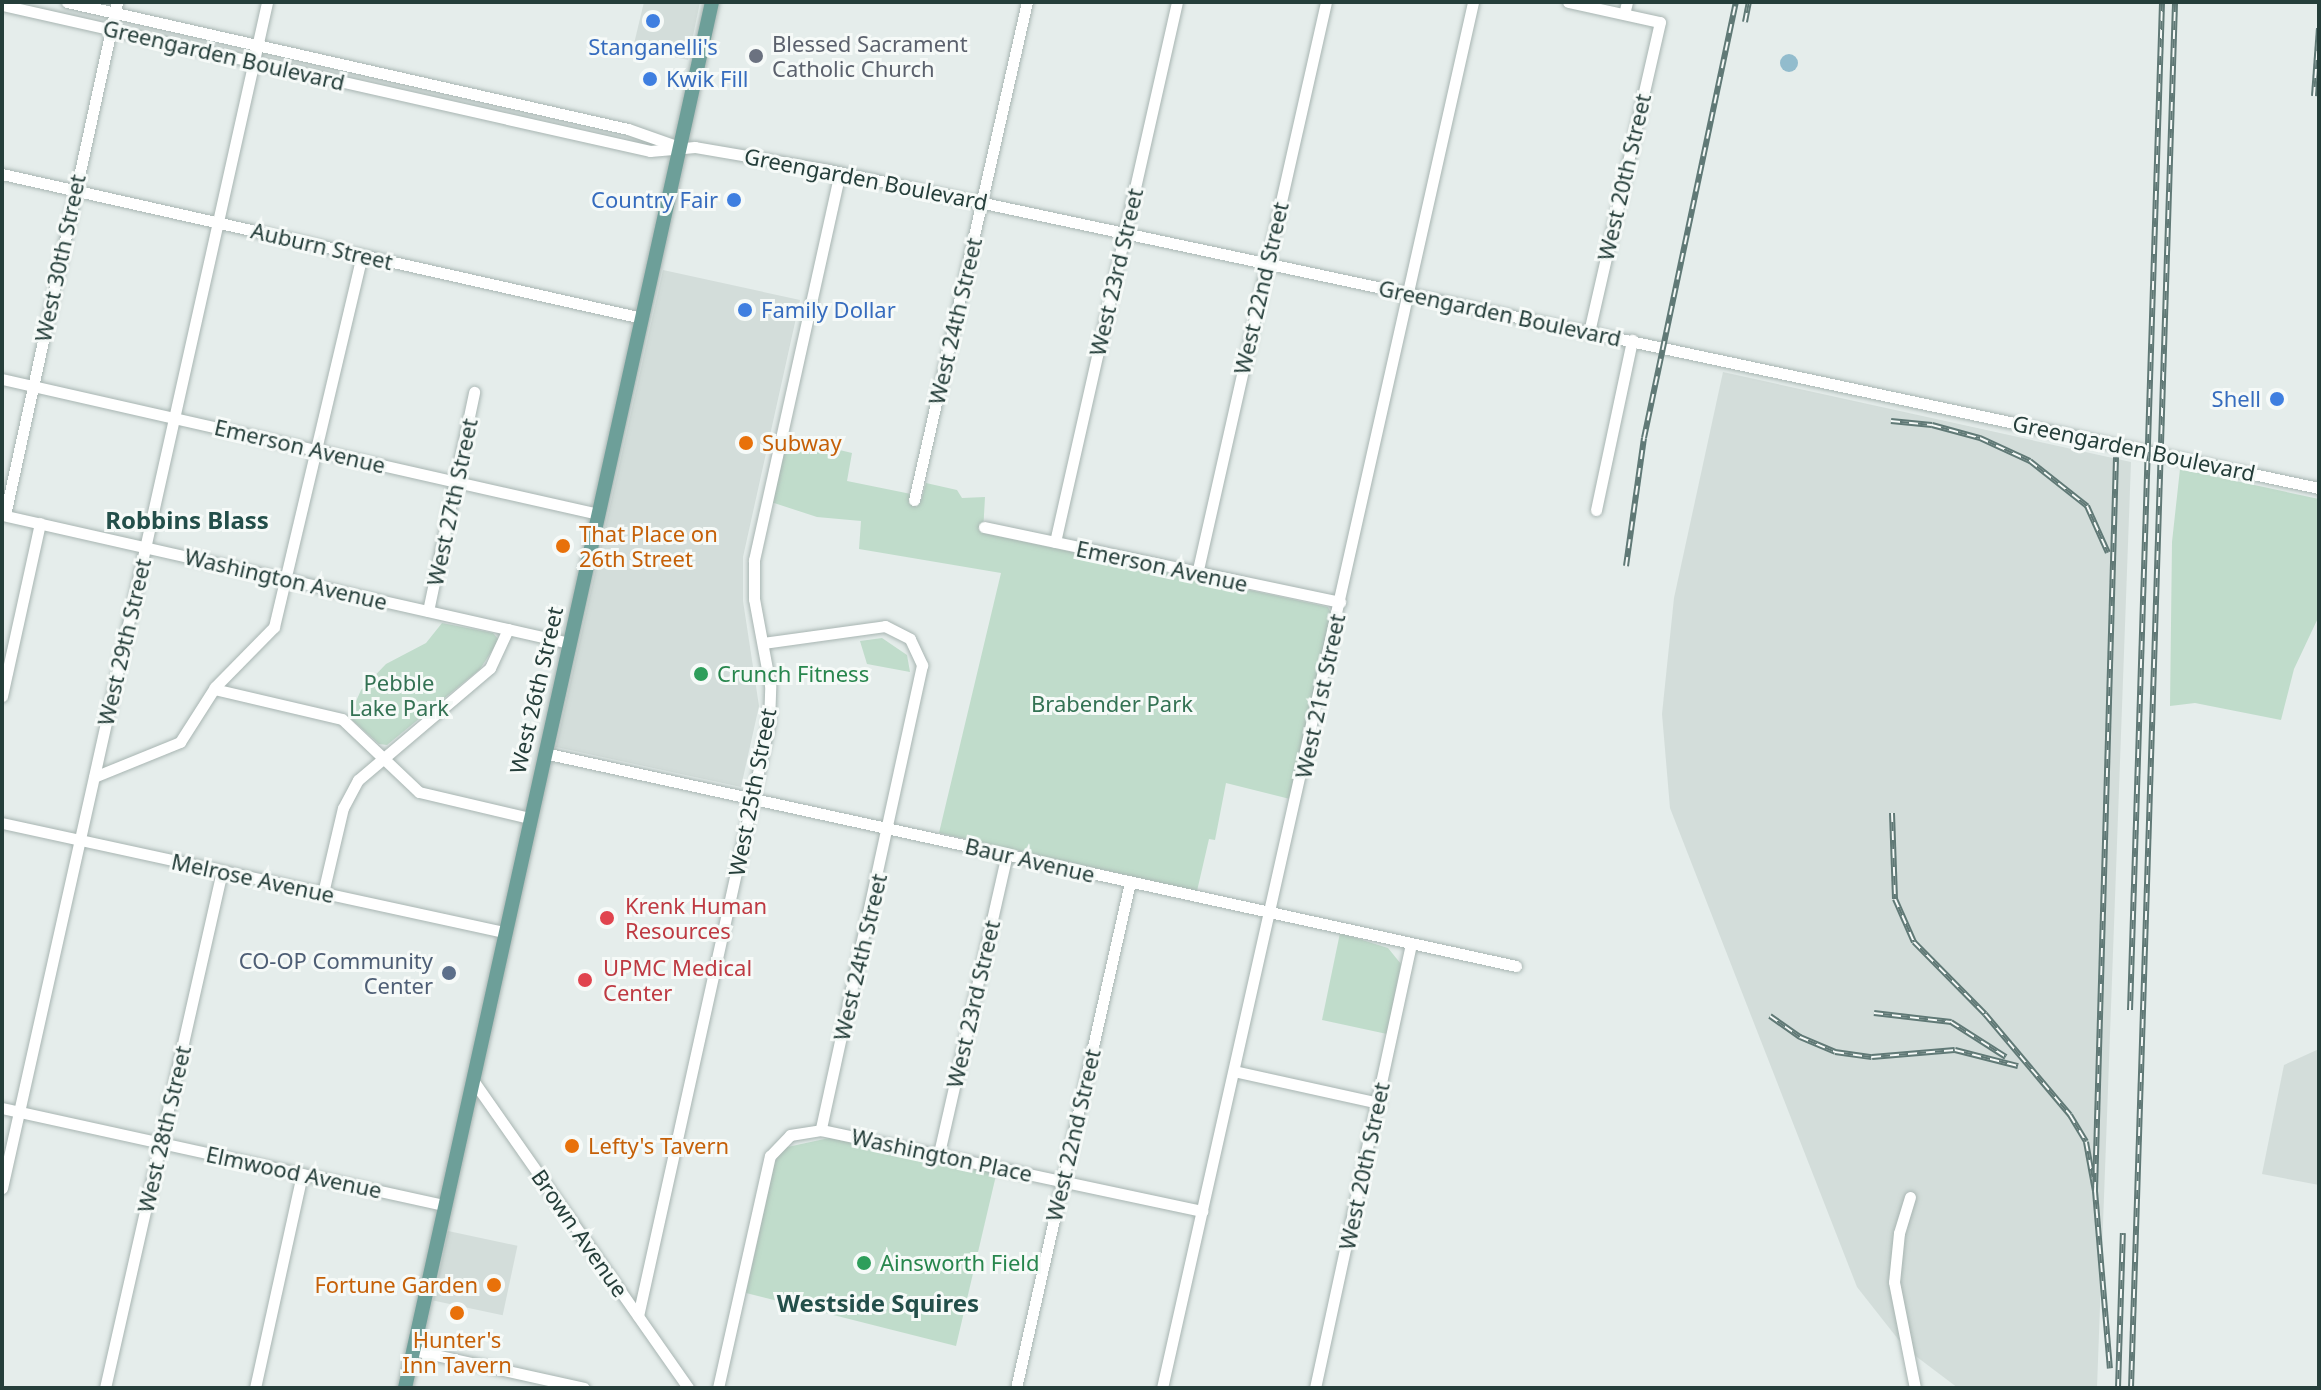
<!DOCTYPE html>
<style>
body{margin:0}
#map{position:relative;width:2321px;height:1390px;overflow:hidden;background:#e5edeb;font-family:"Noto Sans",sans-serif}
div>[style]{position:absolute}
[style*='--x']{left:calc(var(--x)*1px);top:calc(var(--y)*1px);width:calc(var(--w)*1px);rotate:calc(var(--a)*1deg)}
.built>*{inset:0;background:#d3ddda;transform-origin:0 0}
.green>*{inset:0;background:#c0dccb}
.water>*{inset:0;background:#92bccd}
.round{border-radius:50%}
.roads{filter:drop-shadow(0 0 2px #a8b5b2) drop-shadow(0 0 2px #a8b5b2)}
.minor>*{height:11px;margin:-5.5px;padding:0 5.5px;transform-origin:5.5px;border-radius:5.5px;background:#fff}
.major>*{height:14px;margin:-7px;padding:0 7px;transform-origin:7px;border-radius:7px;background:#6d9f99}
.rail>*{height:6px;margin-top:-3px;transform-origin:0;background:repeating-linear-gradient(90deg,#f6faf8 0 9px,#607976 0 18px);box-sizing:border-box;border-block:2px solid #607976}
.dots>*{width:22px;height:22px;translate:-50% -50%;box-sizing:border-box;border:4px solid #f6faf8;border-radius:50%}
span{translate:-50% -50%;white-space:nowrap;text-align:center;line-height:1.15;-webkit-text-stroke:6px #f6faf8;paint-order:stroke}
.worship-label{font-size:22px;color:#5b616d}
.left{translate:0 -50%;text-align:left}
.shop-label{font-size:22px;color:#366cbe}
.right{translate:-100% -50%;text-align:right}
.street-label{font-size:22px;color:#253e3a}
.food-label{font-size:22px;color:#c56008}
.leisure-label{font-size:22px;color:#27864d}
.park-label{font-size:22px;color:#337253}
.health-label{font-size:22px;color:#be3a42}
.service-label{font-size:22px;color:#4e5e75}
.neighbourhood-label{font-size:24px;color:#234f4a;font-weight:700}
.frame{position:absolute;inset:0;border:4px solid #253e3a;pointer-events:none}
</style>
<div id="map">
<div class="built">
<i style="clip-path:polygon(644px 2px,700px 2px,688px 60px,633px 48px)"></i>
<i style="clip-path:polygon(663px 270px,800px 300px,743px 557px,743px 601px,759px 706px,741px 787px,556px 747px)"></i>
<i style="clip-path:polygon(1723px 372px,2131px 462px,2097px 1388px,1958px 1388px,1905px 1348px,1857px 1287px,1670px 808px,1662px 714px,1674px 598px)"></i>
<i style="clip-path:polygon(2319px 1049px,2319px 1185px,2262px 1174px,2284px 1065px)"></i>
<i style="left:448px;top:1231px;width:71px;height:71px;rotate:12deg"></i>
</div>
<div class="green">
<i style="clip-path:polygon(786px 437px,852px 453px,847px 481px,911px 494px,921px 501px,926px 483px,957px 490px,962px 498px,985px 497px,983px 533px,1328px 607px,1332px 615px,1290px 799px,1226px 783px,1215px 840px,1209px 839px,1197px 891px,939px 833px,1001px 573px,859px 549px,861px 521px,817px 517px,771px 502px)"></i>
<i style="clip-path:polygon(2180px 469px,2319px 499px,2319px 616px,2294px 669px,2281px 720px,2195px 703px,2170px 706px,2172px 542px)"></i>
<i style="clip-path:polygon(442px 623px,493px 633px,499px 640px,480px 669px,387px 745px,379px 744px,349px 717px,361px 690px,386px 664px,426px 643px)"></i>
<i style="clip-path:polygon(882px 638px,907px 655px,910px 672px,867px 664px,860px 641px)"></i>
<i style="clip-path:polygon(1340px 933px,1388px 948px,1401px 964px,1387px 1034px,1322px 1020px)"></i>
<i style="clip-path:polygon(829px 1138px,997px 1171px,956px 1346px,746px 1293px,776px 1156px,783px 1148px)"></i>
</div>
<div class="water">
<i class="round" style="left:1780px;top:54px;width:18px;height:18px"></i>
</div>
<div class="roads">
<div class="minor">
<i style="--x:67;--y:2;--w:575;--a:12.76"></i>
<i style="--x:628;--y:129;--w:54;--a:19.4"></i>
<i style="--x:1568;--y:2;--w:94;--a:12.3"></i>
<i style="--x:1660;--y:22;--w:317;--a:102.9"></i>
<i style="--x:2;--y:5;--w:664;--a:12.7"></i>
<i style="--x:650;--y:151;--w:45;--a:-5.1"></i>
<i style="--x:695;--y:147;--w:136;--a:9.7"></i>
<i style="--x:829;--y:170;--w:1524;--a:12.05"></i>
<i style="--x:1624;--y:14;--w:12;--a:-76"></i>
<i style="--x:2;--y:174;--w:656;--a:12.68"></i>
<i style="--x:2;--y:379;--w:611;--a:12.76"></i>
<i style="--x:914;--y:500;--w:511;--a:-77.22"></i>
<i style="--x:1596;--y:510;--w:174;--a:-78"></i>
<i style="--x:2;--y:515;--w:581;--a:12.72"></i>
<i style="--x:5;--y:515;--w:525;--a:-77.68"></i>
<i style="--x:984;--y:527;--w:364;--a:11.9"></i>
<i style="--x:1055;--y:542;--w:554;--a:-77.27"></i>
<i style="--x:1197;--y:574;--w:586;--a:-77.29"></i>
<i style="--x:428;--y:611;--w:224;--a:-78.1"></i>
<i style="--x:763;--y:643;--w:123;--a:-7.9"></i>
<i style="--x:885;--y:626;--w:28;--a:27"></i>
<i style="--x:910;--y:639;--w:29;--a:65"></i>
<i style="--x:922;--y:665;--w:476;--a:102.3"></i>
<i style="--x:214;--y:689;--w:131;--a:13.2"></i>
<i style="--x:342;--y:719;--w:106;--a:43.5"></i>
<i style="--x:419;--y:792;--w:114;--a:13.2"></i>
<i style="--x:2;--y:696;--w:177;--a:-77.6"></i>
<i style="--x:544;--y:753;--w:995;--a:12.36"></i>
<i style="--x:94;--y:777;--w:93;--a:-22.1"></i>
<i style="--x:180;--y:742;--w:65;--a:-57.5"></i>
<i style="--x:215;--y:687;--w:84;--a:-45.5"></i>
<i style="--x:274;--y:627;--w:382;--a:-76.7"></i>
<i style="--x:2;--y:823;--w:514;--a:12.25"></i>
<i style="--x:323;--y:893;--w:87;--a:-76.8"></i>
<i style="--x:343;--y:808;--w:32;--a:-62"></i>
<i style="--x:358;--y:780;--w:173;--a:-40.3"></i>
<i style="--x:490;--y:668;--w:43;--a:-65.2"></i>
<i style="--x:1234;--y:1071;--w:148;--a:12.5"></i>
<i style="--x:472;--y:1079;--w:377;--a:55"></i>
<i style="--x:2;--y:1108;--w:453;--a:12.4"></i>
<i style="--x:939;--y:1153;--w:307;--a:-77.2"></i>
<i style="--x:2;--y:1188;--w:1215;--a:-77.4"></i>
<i style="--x:1910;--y:1197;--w:38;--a:107"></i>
<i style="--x:1899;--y:1233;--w:49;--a:95.8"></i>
<i style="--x:1894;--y:1282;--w:108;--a:78.8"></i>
<i style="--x:638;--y:1316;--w:607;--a:-77.54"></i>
<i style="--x:769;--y:723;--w:38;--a:-88"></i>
<i style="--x:770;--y:685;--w:87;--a:-100.5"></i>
<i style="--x:754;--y:599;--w:39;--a:-90"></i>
<i style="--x:754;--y:560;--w:396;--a:-77.5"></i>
<i style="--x:413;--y:1350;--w:175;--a:12.5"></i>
<i style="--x:105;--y:1388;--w:530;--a:-77.25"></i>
<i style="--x:255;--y:1388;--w:219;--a:-77.6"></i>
<i style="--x:718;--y:1388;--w:238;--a:-77.4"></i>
<i style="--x:770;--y:1156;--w:29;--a:-46"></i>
<i style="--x:790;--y:1135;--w:31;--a:-9"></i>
<i style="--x:821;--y:1130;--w:390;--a:12"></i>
<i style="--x:1016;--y:1388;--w:519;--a:-77.3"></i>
<i style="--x:1162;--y:1388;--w:1420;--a:-77.35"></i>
<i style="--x:1315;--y:1388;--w:455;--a:-77.8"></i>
</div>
<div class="major">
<i style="--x:405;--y:1388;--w:1420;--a:-77.51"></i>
</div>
</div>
<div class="rail">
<i style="--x:1745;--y:22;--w:20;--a:-79"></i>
<i style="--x:2314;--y:96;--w:68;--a:-85.8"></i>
<i style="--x:1891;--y:421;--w:41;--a:5.6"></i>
<i style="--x:1932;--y:425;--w:50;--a:15.2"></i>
<i style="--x:1980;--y:438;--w:55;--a:24.7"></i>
<i style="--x:2030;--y:461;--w:73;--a:38.3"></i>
<i style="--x:2087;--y:506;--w:51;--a:65.9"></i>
<i style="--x:1626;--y:566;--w:129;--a:-82"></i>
<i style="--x:1644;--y:438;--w:446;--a:-78.1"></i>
<i style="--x:1892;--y:813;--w:86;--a:88"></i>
<i style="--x:1895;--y:899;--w:47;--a:66.2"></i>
<i style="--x:1914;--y:942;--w:101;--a:45.4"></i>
<i style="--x:1985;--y:1014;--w:132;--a:49.9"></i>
<i style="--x:2070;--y:1115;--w:31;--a:59"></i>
<i style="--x:2086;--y:1142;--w:50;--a:79.6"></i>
<i style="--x:2095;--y:1191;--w:178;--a:85.2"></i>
<i style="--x:2130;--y:1010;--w:1009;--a:-88.18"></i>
<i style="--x:1874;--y:1013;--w:78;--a:6.7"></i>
<i style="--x:1951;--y:1022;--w:65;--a:32.5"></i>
<i style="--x:1770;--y:1016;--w:37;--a:35"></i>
<i style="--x:1800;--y:1037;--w:38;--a:23"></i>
<i style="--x:1835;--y:1052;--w:37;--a:8"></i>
<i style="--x:1872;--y:1057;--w:83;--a:-4.8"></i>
<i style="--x:1955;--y:1050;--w:65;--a:14.3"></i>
<i style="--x:2095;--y:1191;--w:734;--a:-88.36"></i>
<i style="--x:2118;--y:1388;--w:155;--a:-88.2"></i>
<i style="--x:2131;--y:1388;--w:1387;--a:-88.18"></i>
</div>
<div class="dots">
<i style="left:653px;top:21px;background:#3f7fe0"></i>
<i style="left:756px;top:56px;background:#6b7280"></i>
<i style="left:650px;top:79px;background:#3f7fe0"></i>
<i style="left:734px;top:200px;background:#3f7fe0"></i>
<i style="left:745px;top:310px;background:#3f7fe0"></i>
<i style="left:2277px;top:399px;background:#3f7fe0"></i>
<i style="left:746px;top:443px;background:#e8710a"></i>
<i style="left:563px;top:546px;background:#e8710a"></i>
<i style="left:701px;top:674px;background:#2e9e5b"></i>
<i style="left:607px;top:918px;background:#e0444e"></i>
<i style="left:449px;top:973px;background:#5c6f8a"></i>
<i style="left:585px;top:980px;background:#e0444e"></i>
<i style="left:572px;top:1146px;background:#e8710a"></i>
<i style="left:864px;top:1263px;background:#2e9e5b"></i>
<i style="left:494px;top:1285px;background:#e8710a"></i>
<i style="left:457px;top:1313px;background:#e8710a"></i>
</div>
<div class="worship-label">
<span class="left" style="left:772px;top:56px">Blessed Sacrament<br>Catholic Church</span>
</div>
<div class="shop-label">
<span style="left:653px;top:47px">Stanganelli's</span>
<span class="left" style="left:666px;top:79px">Kwik Fill</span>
<span class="right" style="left:718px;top:200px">Country Fair</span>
<span class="left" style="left:761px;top:310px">Family Dollar</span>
<span class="right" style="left:2261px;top:399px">Shell</span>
</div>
<div class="street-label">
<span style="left:224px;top:55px;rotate:13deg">Greengarden Boulevard</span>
<span style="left:1624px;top:177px;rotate:-77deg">West 20th Street</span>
<span style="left:866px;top:179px;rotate:11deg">Greengarden Boulevard</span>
<span style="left:322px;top:246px;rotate:13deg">Auburn Street</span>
<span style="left:60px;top:258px;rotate:-78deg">West 30th Street</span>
<span style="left:1116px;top:272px;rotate:-77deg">West 23rd Street</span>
<span style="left:1261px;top:288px;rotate:-77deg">West 22nd Street</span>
<span style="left:1500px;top:313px;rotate:12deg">Greengarden Boulevard</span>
<span style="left:955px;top:321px;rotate:-77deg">West 24th Street</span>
<span style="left:300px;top:446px;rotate:13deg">Emerson Avenue</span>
<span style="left:2134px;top:448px;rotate:12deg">Greengarden Boulevard</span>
<span style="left:452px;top:502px;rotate:-78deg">West 27th Street</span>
<span style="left:1162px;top:566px;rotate:12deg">Emerson Avenue</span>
<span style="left:286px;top:579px;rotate:13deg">Washington Avenue</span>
<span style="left:124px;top:642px;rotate:-77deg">West 29th Street</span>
<span style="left:536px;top:690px;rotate:-77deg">West 26th Street</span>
<span style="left:1320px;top:696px;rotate:-78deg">West 21st Street</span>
<span style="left:752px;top:792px;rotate:-79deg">West 25th Street</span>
<span style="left:1030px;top:860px;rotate:13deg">Baur Avenue</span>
<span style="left:253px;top:878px;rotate:12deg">Melrose Avenue</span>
<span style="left:860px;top:957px;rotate:-77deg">West 24th Street</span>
<span style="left:973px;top:1004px;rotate:-77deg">West 23rd Street</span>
<span style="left:164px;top:1129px;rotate:-77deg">West 28th Street</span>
<span style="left:1073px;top:1135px;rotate:-77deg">West 22nd Street</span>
<span style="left:942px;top:1155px;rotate:12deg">Washington Place</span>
<span style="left:1364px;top:1166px;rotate:-78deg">West 20th Street</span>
<span style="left:294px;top:1172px;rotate:12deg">Elmwood Avenue</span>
<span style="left:580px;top:1233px;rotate:55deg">Brown Avenue</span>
</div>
<div class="food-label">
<span class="left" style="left:762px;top:443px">Subway</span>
<span class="left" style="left:579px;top:546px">That Place on<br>26th Street</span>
<span class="left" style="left:588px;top:1146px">Lefty's Tavern</span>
<span class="right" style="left:478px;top:1285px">Fortune Garden</span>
<span style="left:457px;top:1352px">Hunter's<br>Inn Tavern</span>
</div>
<div class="leisure-label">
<span class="left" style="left:717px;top:674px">Crunch Fitness</span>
<span class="left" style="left:880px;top:1263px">Ainsworth Field</span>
</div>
<div class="park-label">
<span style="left:399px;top:695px">Pebble<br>Lake Park</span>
<span style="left:1112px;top:704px">Brabender Park</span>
</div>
<div class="health-label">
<span class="left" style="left:625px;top:918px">Krenk Human<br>Resources</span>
<span class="left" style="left:603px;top:980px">UPMC Medical<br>Center</span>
</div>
<div class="service-label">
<span class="right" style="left:433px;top:973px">CO-OP Community<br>Center</span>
</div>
<div class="neighbourhood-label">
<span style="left:187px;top:520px">Robbins Blass</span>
<span style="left:878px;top:1303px">Westside Squires</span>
</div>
<div class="frame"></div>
</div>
